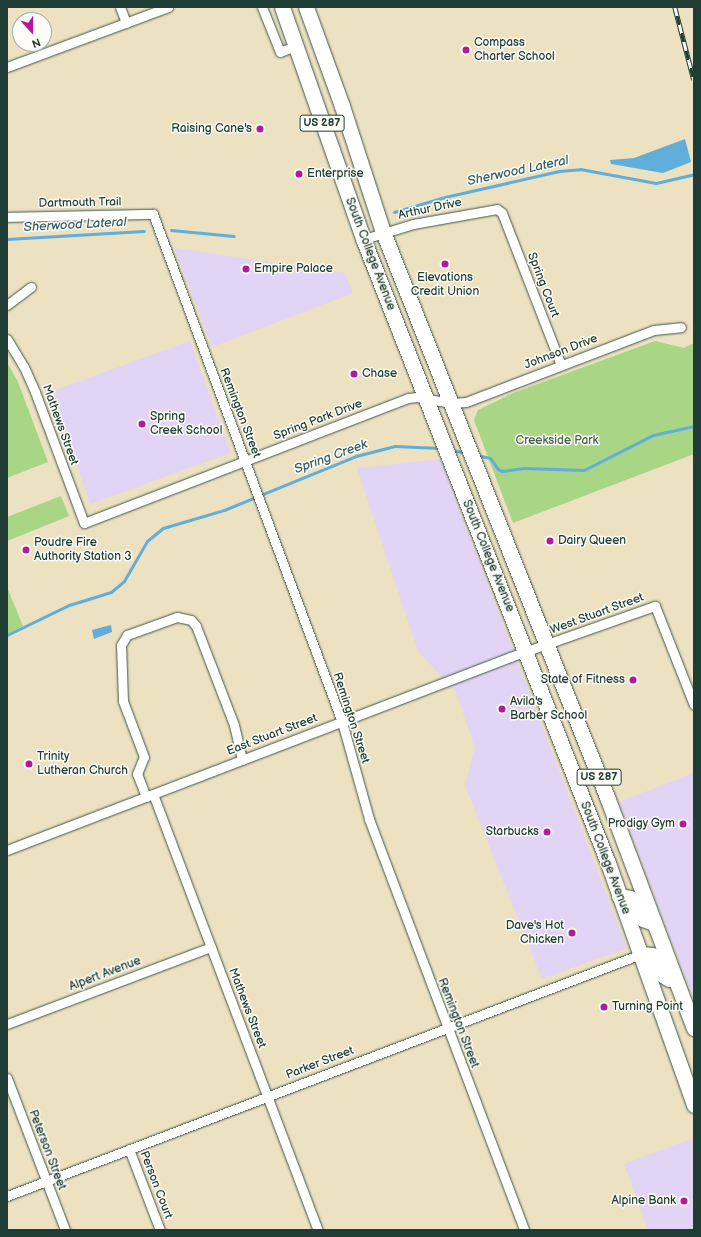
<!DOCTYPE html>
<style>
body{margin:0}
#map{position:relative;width:701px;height:1237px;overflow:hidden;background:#ece1c0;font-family:"Balsamiq Sans",sans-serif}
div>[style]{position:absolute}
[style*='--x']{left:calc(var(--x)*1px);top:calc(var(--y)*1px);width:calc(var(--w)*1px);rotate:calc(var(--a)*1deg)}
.built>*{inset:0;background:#e1d4f4;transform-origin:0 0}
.green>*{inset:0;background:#a8d684}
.water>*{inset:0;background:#61aeda}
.stream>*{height:3px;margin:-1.5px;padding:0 1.5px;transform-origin:1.5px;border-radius:1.5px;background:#61aeda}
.roads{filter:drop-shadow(0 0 1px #3e5649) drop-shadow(0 0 1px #3e5649)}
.minor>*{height:9px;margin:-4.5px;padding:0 4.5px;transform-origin:4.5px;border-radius:4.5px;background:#fff}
.trunk>*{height:15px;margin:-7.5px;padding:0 7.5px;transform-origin:7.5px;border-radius:7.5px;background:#fff}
.rail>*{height:4.5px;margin-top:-2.25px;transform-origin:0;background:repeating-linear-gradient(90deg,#fdfcf7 0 9px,#1f3d34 0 18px);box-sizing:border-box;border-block:1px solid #1f3d34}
.dots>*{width:11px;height:11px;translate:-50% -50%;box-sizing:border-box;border:2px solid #fdfcf7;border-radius:50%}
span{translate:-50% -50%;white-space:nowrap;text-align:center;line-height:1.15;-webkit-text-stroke:3px #fdfcf7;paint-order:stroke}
.shield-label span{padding:1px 3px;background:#fdfcf7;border:1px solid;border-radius:3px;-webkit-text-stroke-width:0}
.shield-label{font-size:11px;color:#1f3d34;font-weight:700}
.poi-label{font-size:12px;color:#1f3d34}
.left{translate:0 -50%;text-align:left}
.right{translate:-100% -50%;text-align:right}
.street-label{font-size:12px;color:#1f3d34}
.park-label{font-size:12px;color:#416348}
.water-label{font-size:13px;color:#335f66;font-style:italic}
.frame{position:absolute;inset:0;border:8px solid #1f3d34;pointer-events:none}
.north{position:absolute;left:12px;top:12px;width:40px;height:40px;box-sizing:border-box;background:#fdfcf7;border:1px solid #a4b0a9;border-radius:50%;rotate:159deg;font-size:11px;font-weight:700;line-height:16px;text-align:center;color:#1f3d34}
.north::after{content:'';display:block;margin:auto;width:14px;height:18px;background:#b5179e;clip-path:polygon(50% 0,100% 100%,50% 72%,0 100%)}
</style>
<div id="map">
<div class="built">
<i style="clip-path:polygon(174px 248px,345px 273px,353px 293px,212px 347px)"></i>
<i style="left:190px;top:341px;width:119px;height:149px;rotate:70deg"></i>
<i style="clip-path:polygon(440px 459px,627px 948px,542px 979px,465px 785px,475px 748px,456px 692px,418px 651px,357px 468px)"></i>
<i style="clip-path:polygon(694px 773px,694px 1000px,619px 802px)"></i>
<i style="clip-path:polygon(691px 1139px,694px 1147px,694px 1230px,648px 1230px,624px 1164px)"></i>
</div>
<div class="green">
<i style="clip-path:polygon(655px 341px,684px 348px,694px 343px,694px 454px,513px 523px,474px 420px,478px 410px,513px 393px)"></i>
<i style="clip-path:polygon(7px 362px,18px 382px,48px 462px,7px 478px)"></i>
<i style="clip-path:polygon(61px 496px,69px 516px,7px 541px,7px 517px)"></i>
<i style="clip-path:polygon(7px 587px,23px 626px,7px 635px)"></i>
</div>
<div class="water">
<i style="clip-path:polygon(685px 139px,691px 162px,663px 173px,611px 164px,610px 160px,634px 158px)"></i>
<i style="clip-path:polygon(111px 625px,112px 632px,94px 639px,92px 630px)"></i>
</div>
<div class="stream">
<i style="--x:394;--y:212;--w:53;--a:-16.4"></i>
<i style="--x:445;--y:197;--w:117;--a:-12.8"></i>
<i style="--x:559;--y:171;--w:21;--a:-5"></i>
<i style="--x:580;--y:169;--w:77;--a:10.4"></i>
<i style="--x:656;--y:183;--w:39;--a:-13"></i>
<i style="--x:171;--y:230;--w:63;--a:5.4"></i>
<i style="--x:7;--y:239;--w:137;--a:-3.3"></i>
<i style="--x:452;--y:450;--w:14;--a:12"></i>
<i style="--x:477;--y:455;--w:13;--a:13"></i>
<i style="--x:490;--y:458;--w:14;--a:54"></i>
<i style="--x:498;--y:469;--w:4;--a:27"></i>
<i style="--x:502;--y:471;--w:22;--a:-8"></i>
<i style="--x:524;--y:468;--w:60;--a:1.9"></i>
<i style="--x:584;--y:470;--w:77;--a:-26.9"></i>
<i style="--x:653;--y:435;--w:42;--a:-12.4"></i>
<i style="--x:7;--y:635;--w:69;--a:-25.8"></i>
<i style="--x:69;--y:605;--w:44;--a:-17.2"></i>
<i style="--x:111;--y:592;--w:17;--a:-40"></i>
<i style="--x:124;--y:581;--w:46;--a:-60.1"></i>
<i style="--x:147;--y:541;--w:21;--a:-39"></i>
<i style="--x:163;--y:528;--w:64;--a:-16.4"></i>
<i style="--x:224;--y:510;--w:143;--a:-22.2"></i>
<i style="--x:356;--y:456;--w:40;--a:-14.4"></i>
<i style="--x:395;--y:446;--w:45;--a:2.5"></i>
</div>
<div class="roads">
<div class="minor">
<i style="--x:120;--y:7;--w:17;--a:69"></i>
<i style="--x:262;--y:7;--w:48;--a:68.2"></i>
<i style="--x:280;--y:52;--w:16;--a:-22"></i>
<i style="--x:7;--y:67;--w:172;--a:-20.4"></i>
<i style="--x:7;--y:217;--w:146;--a:-1.2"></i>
<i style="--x:153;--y:214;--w:542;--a:69.59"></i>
<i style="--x:342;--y:722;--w:101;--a:74.4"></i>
<i style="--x:369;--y:819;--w:439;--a:69.3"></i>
<i style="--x:364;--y:239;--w:51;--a:-17"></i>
<i style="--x:413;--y:224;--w:85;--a:-10.1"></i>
<i style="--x:497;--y:209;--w:6;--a:39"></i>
<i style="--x:502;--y:213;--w:163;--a:68.8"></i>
<i style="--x:7;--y:305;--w:30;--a:-37"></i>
<i style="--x:7;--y:339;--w:33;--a:59"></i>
<i style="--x:24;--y:367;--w:27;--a:66"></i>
<i style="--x:35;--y:392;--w:140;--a:69.5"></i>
<i style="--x:84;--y:523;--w:347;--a:-21.1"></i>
<i style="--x:408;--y:398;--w:9;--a:-6"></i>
<i style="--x:417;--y:397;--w:35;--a:10"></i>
<i style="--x:451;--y:403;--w:15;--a:-4"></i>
<i style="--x:466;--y:402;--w:201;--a:-21"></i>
<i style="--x:654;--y:330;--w:27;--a:-6"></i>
<i style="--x:153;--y:794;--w:466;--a:69.3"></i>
<i style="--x:146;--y:797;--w:25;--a:-111"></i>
<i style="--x:137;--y:774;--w:18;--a:-68"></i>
<i style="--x:144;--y:757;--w:60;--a:-110.6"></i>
<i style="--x:123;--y:701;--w:56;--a:-92"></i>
<i style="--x:121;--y:645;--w:12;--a:-59"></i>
<i style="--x:127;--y:635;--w:53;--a:-19.8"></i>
<i style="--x:177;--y:617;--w:14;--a:12"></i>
<i style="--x:191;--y:620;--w:8;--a:50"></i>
<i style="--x:196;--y:626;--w:106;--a:69"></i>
<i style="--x:234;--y:725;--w:36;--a:77"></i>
<i style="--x:7;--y:850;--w:539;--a:-20.99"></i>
<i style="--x:510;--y:657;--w:154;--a:-19.4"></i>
<i style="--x:655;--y:606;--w:106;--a:68.5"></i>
<i style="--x:7;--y:1024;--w:218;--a:-20.7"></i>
<i style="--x:7;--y:1078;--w:163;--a:69.1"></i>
<i style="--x:129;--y:1149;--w:87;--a:69.1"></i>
<i style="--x:7;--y:1196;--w:679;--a:-20.89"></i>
</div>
<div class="trunk">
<i style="--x:282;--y:7;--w:248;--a:70.7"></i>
<i style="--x:364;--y:241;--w:668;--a:68.58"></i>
<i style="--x:608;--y:863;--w:257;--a:70.4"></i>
<i style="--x:306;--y:7;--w:105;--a:70"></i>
<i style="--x:342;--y:106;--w:133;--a:72"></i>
<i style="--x:383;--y:232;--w:608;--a:68.37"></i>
<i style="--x:607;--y:797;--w:247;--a:69.4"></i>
<i style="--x:619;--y:896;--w:11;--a:10"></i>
<i style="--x:630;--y:898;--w:25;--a:58"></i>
<i style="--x:643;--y:919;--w:12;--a:20"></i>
<i style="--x:641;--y:954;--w:11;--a:5"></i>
<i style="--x:652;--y:955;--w:23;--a:61"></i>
<i style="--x:663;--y:975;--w:7;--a:34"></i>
</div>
</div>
<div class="rail">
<i style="--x:675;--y:7;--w:75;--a:75.4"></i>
</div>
<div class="dots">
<i style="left:466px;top:50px;background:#b5179e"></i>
<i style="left:260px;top:129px;background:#b5179e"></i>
<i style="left:299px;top:174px;background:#b5179e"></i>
<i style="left:445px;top:264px;background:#b5179e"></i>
<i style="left:246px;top:269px;background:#b5179e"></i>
<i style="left:354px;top:374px;background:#b5179e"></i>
<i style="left:142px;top:424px;background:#b5179e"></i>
<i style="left:550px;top:541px;background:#b5179e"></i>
<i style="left:26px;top:550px;background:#b5179e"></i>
<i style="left:633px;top:680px;background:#b5179e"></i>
<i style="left:502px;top:709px;background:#b5179e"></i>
<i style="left:29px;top:764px;background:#b5179e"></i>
<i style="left:683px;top:824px;background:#b5179e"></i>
<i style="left:547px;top:832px;background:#b5179e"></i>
<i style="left:572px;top:933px;background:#b5179e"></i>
<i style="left:604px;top:1007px;background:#b5179e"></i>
<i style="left:684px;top:1201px;background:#b5179e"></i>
</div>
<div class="shield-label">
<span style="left:322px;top:123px">US 287</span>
<span style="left:599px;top:777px">US 287</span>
</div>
<div class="poi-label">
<span class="left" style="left:474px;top:50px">Compass<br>Charter School</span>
<span class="right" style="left:252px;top:129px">Raising Cane's</span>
<span class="left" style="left:307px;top:174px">Enterprise</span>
<span class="left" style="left:254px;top:269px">Empire Palace</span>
<span style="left:445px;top:285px">Elevations<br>Credit Union</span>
<span class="left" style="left:362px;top:374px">Chase</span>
<span class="left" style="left:150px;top:424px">Spring<br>Creek School</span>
<span class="left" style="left:558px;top:541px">Dairy Queen</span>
<span class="left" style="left:34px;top:550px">Poudre Fire<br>Authority Station 3</span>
<span class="right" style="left:625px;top:680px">State of Fitness</span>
<span class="left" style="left:510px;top:709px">Avila's<br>Barber School</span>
<span class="left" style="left:37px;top:764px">Trinity<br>Lutheran Church</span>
<span class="right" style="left:675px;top:824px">Prodigy Gym</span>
<span class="right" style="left:539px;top:832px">Starbucks</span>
<span class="right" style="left:564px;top:933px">Dave's Hot<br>Chicken</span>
<span class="left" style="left:612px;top:1007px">Turning Point</span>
<span class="right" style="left:676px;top:1201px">Alpine Bank</span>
</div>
<div class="street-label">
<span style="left:80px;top:203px;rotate:-1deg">Dartmouth Trail</span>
<span style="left:430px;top:209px;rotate:-12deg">Arthur Drive</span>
<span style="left:370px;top:254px;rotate:69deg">South College Avenue</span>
<span style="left:543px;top:285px;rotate:69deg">Spring Court</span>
<span style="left:561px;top:352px;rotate:-21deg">Johnson Drive</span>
<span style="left:240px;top:413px;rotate:69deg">Remington Street</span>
<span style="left:318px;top:420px;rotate:-21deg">Spring Park Drive</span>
<span style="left:60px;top:425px;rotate:70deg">Mathews Street</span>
<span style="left:488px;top:556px;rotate:68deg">South College Avenue</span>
<span style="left:597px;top:614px;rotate:-20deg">West Stuart Street</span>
<span style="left:351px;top:718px;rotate:72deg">Remington Street</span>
<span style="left:272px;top:735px;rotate:-21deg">East Stuart Street</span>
<span style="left:605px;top:858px;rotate:69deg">South College Avenue</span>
<span style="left:105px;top:974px;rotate:-21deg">Alpert Avenue</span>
<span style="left:247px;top:1008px;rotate:69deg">Mathews Street</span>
<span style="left:458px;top:1023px;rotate:69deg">Remington Street</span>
<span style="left:320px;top:1063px;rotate:-21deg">Parker Street</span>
<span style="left:47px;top:1150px;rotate:69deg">Peterson Street</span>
<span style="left:156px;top:1185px;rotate:69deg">Person Court</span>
</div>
<div class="park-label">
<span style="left:557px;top:441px">Creekside Park</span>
</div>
<div class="water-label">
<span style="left:518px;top:171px;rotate:-12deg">Sherwood Lateral</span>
<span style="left:75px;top:225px;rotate:-3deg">Sherwood Lateral</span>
<span style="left:331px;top:457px;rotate:-20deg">Spring Creek</span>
</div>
<div class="frame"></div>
<div class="north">N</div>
</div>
